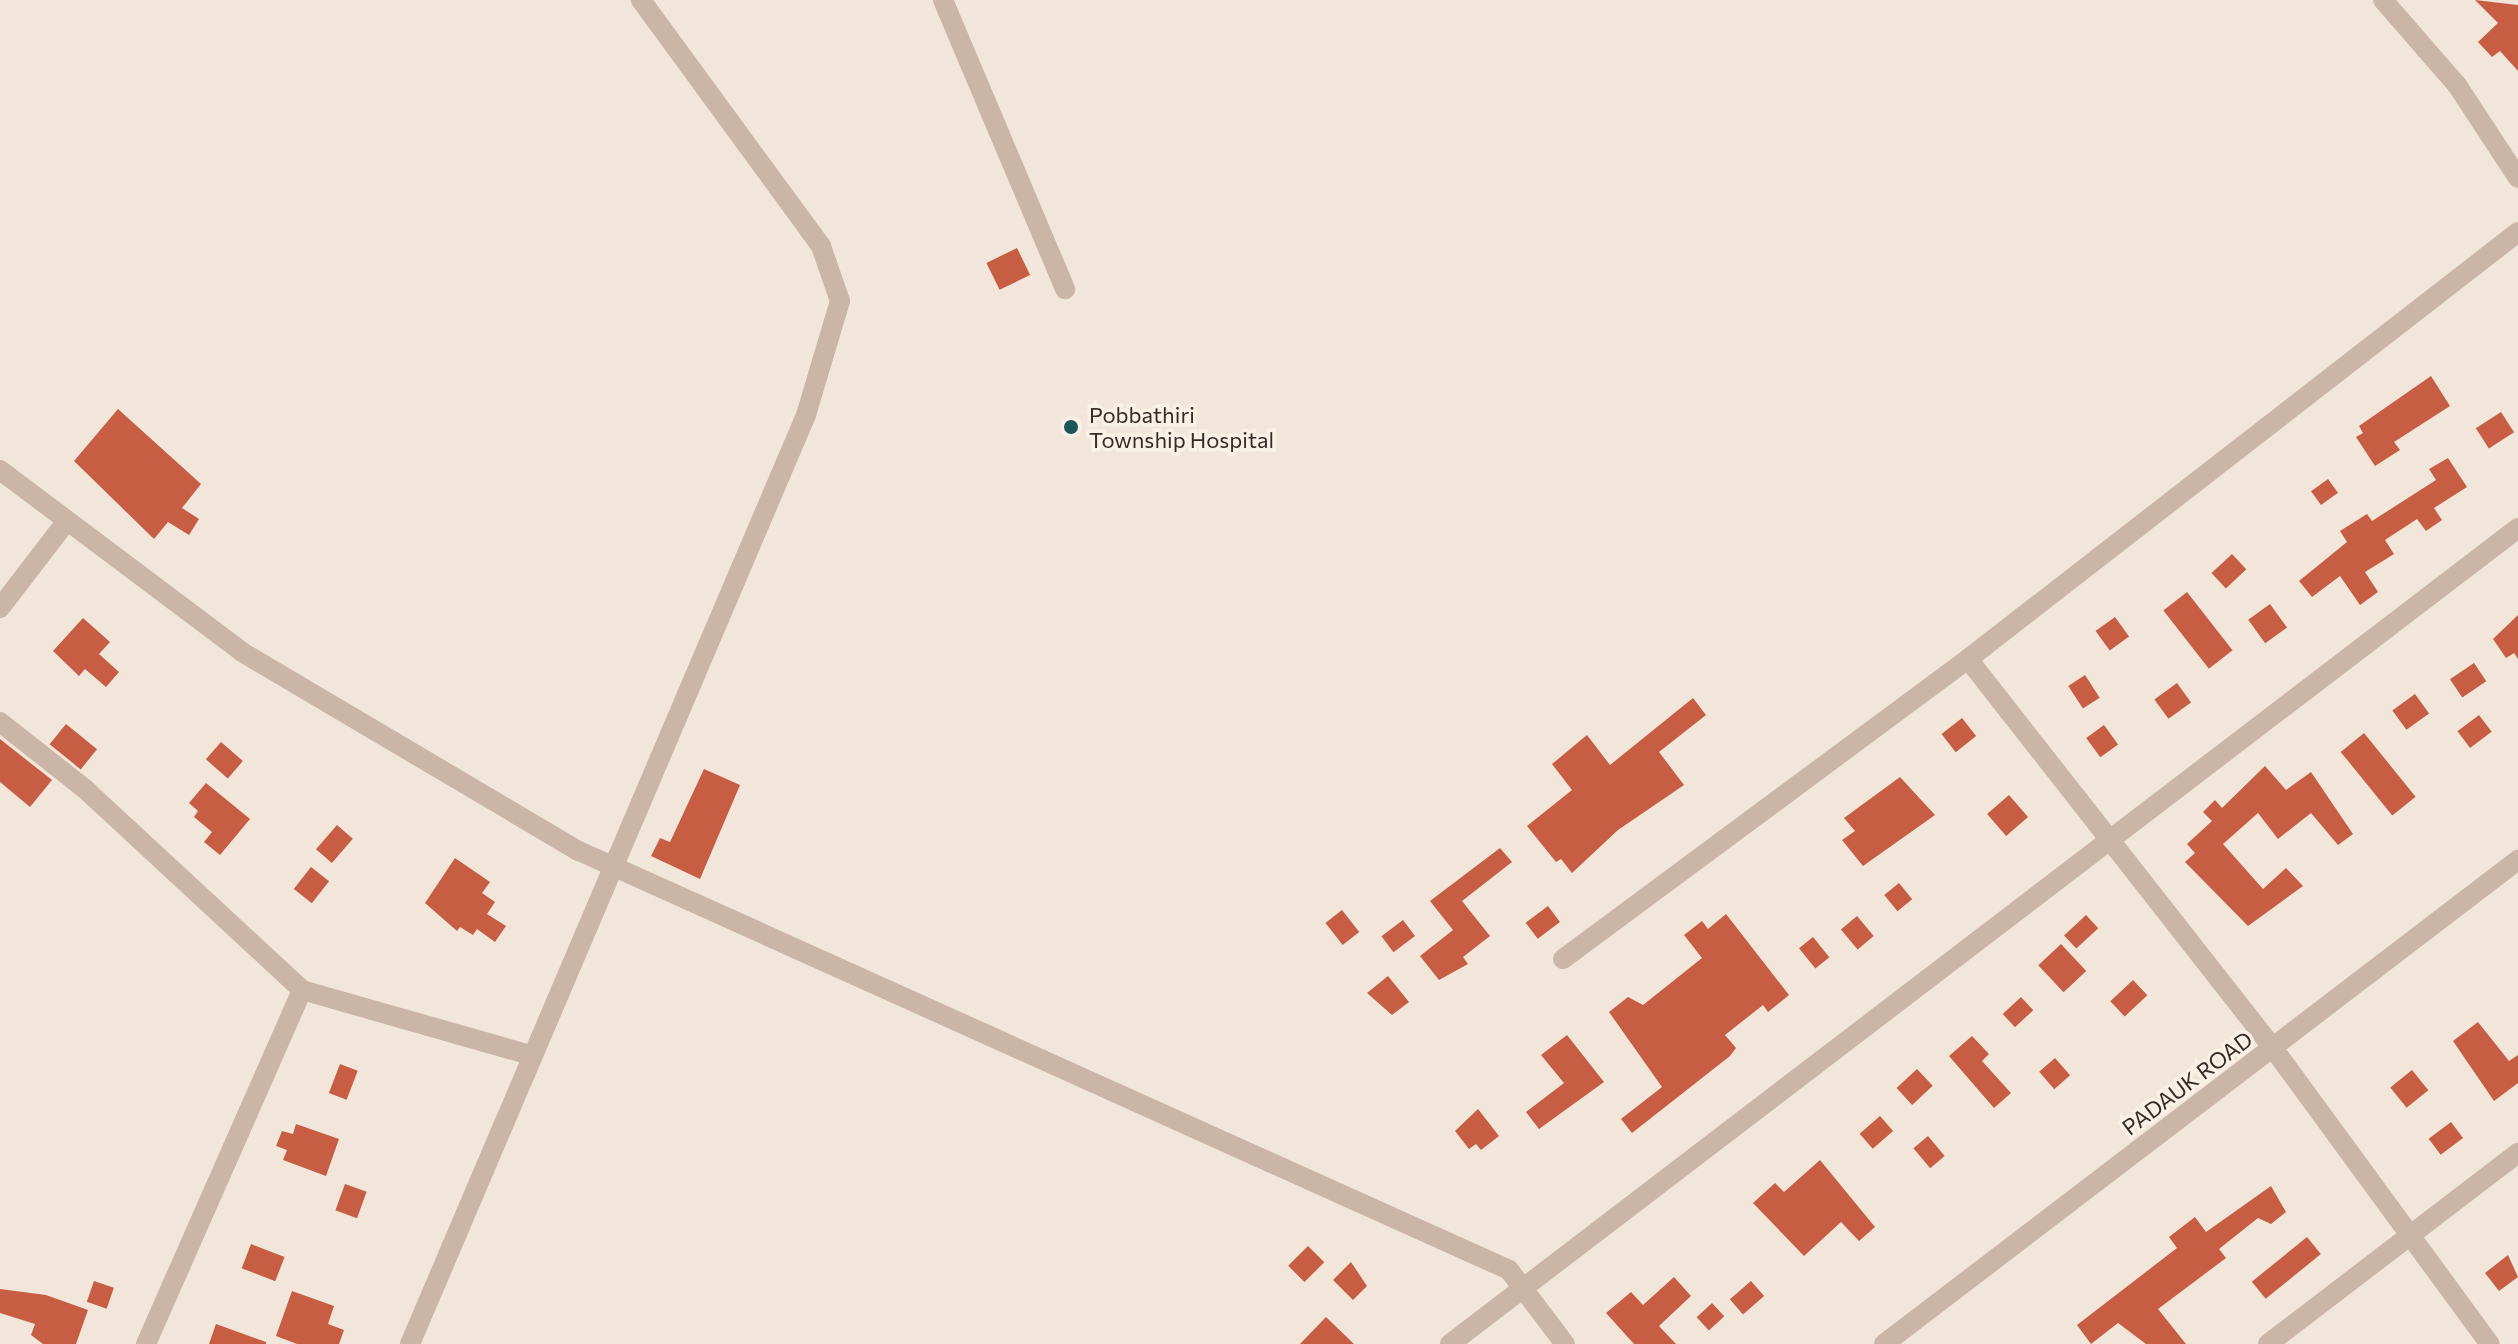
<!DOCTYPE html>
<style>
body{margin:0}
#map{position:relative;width:2518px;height:1344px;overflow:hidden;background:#f2e6da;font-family:Commissioner,sans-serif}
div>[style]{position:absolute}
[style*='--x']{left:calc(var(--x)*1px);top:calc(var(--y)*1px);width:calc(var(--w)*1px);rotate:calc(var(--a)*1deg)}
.building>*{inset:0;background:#c75e43;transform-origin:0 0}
.minor>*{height:20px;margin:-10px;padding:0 10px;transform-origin:10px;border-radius:10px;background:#cab5a6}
.dots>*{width:22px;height:22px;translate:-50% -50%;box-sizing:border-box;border:4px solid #f9f0e6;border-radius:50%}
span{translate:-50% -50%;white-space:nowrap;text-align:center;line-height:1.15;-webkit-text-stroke:7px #f9f0e6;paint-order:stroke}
.poi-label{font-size:22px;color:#362b27}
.left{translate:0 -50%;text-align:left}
.street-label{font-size:22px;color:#362b27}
</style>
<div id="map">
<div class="building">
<i style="clip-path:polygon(2475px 0,2518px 5px,2518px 71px,2500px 51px,2492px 57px,2478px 42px,2498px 23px)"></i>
<i style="left:1017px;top:248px;width:30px;height:34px;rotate:64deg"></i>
<i style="clip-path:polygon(2431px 376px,2450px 406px,2394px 442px,2400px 450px,2375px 466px,2356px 437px,2363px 433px,2359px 426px)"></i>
<i style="clip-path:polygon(118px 409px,201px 484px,182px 508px,199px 519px,189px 535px,168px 522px,154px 539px,74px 461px)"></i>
<i style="left:2501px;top:412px;width:24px;height:30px;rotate:57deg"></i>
<i style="clip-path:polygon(2448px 458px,2467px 487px,2434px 508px,2442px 520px,2426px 531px,2417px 519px,2385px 540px,2394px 554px,2365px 572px,2378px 592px,2360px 605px,2340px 576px,2312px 597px,2299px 581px,2347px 542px,2340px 531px,2367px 514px,2372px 521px,2436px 480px,2429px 469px)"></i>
<i style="left:2328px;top:479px;width:17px;height:21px;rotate:54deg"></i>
<i style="left:2232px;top:554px;width:21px;height:28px;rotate:47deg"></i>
<i style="left:2187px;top:592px;width:74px;height:30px;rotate:52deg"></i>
<i style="left:2270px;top:604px;width:29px;height:27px;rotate:54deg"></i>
<i style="clip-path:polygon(2518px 615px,2518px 659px,2514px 653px,2506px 658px,2493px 639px)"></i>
<i style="left:2115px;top:617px;width:24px;height:24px;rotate:54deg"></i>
<i style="clip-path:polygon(83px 618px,110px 642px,99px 654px,119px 672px,106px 687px,85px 669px,79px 676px,53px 651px)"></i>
<i style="left:2474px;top:663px;width:22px;height:29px;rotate:56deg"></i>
<i style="left:2085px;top:675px;width:27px;height:20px;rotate:57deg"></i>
<i style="left:2177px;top:683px;width:24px;height:28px;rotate:54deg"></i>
<i style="left:2415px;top:694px;width:24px;height:28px;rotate:54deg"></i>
<i style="clip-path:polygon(1693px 698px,1706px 715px,1659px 752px,1684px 785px,1618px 830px,1572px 873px,1561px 859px,1556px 862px,1527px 826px,1572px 790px,1552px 764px,1587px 735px,1610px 765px)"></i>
<i style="left:2479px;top:715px;width:21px;height:27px;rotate:53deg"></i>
<i style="left:1962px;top:718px;width:23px;height:26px;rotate:52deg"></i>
<i style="left:66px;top:724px;width:40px;height:26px;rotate:39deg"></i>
<i style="left:2104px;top:725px;width:24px;height:22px;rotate:54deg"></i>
<i style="left:2364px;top:733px;width:82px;height:30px;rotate:51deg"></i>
<i style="clip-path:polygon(0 739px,52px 780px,30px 807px,0 782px)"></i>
<i style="left:221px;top:742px;width:29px;height:23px;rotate:41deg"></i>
<i style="clip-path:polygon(2265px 766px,2286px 790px,2311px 772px,2353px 834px,2338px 845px,2311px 813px,2278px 839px,2258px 813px,2223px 844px,2263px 889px,2286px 868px,2303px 886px,2248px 926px,2185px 862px,2195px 853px,2187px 844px,2212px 821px,2203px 812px,2215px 800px,2222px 808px)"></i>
<i style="clip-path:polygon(704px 769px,740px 785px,700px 879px,651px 856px,660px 838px,670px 842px)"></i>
<i style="clip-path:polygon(1900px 777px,1935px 815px,1863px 866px,1842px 840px,1855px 831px,1844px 818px)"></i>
<i style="clip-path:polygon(206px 783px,250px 819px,220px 855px,204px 842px,212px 832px,194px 817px,198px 811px,189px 803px)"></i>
<i style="left:2009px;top:795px;width:29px;height:29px;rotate:49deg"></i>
<i style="left:337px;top:825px;width:21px;height:32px;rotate:41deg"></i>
<i style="clip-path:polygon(1500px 848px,1512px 862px,1462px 901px,1490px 936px,1463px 957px,1468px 964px,1439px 980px,1420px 956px,1453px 930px,1430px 901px)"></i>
<i style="clip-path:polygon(455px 858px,490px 882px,482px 893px,495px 902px,487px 914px,506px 926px,495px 942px,477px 929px,473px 935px,460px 927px,457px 931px,425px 903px)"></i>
<i style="left:311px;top:867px;width:23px;height:28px;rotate:38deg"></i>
<i style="left:1899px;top:883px;width:21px;height:19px;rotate:51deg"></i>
<i style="left:1548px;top:906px;width:20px;height:28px;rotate:53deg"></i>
<i style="left:1342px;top:910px;width:28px;height:21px;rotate:52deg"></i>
<i style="clip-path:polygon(1726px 914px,1789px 995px,1768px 1012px,1763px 1005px,1725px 1035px,1736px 1048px,1730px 1056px,1632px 1133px,1621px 1119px,1662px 1087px,1609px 1012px,1628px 997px,1643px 1005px,1702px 958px,1684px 935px,1702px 921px,1708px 929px)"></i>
<i style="left:2086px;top:915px;width:18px;height:30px;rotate:47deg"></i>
<i style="left:1857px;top:916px;width:26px;height:21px;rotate:50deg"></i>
<i style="left:1403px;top:920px;width:20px;height:27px;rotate:53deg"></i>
<i style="left:1813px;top:937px;width:26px;height:18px;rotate:51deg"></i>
<i style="left:2061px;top:944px;width:37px;height:31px;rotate:47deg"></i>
<i style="clip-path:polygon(1388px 976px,1409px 1002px,1392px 1015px,1367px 993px)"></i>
<i style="left:2133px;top:980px;width:21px;height:31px;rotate:47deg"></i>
<i style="left:2021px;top:997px;width:18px;height:25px;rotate:47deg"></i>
<i style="clip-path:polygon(2478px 1022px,2509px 1061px,2518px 1055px,2518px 1083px,2494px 1101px,2453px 1041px)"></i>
<i style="clip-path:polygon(1567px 1035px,1604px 1082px,1539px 1129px,1526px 1112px,1564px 1083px,1541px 1055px)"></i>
<i style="clip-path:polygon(1972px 1036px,1989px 1054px,1982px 1061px,2011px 1093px,1994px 1108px,1949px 1056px)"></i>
<i style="left:2055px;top:1058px;width:23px;height:21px;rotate:49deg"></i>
<i style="left:340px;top:1064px;width:19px;height:31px;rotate:21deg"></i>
<i style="left:1917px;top:1069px;width:23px;height:28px;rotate:47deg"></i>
<i style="left:2412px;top:1070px;width:26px;height:28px;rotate:51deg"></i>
<i style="clip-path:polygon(1478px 1109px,1499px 1136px,1481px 1150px,1476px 1144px,1469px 1149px,1455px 1131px)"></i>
<i style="left:1880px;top:1116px;width:20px;height:27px;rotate:49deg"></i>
<i style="left:2451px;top:1122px;width:20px;height:28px;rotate:53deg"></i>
<i style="clip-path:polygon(296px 1124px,339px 1139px,326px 1176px,283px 1160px,287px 1150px,276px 1146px,282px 1131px,293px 1134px)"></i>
<i style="left:1928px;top:1136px;width:26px;height:19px;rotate:50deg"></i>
<i style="clip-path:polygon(1820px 1160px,1875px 1227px,1859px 1241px,1841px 1222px,1804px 1256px,1753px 1203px,1775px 1183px,1784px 1192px)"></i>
<i style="left:345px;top:1184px;width:23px;height:28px;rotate:20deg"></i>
<i style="clip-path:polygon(2271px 1186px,2286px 1212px,2271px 1224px,2258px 1218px,2219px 1249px,2226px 1258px,2158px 1309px,2186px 1344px,2146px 1344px,2118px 1323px,2091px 1344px,2077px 1325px,2177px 1248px,2169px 1237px,2195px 1217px,2206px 1232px)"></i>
<i style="left:2307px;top:1237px;width:22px;height:71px;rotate:51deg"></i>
<i style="left:251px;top:1244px;width:36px;height:26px;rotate:21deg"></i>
<i style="left:1308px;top:1246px;width:23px;height:28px;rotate:45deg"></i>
<i style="clip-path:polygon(2508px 1255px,2518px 1277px,2499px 1291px,2485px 1273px)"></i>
<i style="clip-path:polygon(1351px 1262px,1367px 1286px,1353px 1300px,1333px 1280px)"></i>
<i style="clip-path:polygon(1674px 1277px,1691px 1296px,1659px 1326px,1676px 1344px,1634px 1344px,1606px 1313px,1631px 1292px,1643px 1305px)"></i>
<i style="left:94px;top:1281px;width:21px;height:22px;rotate:19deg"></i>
<i style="left:1751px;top:1281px;width:20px;height:28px;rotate:49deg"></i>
<i style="clip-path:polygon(0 1289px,46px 1295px,88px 1310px,76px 1344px,43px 1344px,31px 1335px,35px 1324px,0 1313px)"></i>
<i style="clip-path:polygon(292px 1291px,334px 1306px,328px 1324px,344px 1330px,339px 1344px,297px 1344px,276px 1336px)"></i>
<i style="left:1712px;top:1303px;width:18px;height:21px;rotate:47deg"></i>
<i style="clip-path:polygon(1326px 1317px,1354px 1344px,1300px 1344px)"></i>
<i style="clip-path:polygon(216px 1324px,266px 1342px,266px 1344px,209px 1344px)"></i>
</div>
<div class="minor">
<i style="--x:943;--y:0;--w:314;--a:67.1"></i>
<i style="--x:2383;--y:0;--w:113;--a:49"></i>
<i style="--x:2457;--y:85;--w:111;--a:56.7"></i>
<i style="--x:0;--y:470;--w:303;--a:36.9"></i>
<i style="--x:242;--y:652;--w:391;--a:30.6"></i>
<i style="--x:579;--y:851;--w:1020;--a:24.25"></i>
<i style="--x:1509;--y:1270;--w:93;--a:52.9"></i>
<i style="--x:0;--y:608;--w:108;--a:-52.5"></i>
<i style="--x:1968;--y:659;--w:494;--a:51.9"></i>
<i style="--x:2273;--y:1048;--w:367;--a:53.8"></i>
<i style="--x:0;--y:722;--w:108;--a:38.2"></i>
<i style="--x:85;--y:789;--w:296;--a:42.8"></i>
<i style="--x:302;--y:990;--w:240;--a:15.9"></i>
<i style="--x:1563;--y:959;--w:504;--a:-36.53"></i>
<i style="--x:1968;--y:659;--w:696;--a:-37.82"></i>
<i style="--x:146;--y:1344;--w:387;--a:-66.2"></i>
<i style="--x:410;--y:1344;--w:1010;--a:-66.91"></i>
<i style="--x:806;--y:415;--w:119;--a:-73.4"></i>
<i style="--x:840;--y:301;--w:58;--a:-109.1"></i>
<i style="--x:821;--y:246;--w:305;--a:-126.2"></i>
<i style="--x:1450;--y:1344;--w:1344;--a:-37.38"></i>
<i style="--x:1884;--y:1344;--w:798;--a:-37.36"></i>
<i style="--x:2268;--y:1344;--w:315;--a:-37.4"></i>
</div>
<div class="dots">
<i style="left:1071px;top:427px;background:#1c5658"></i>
</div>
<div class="poi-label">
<span class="left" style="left:1089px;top:427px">Pobbathiri<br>Township Hospital</span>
</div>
<div class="street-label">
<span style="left:2187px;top:1083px;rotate:-37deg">PADAUK ROAD</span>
</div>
</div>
